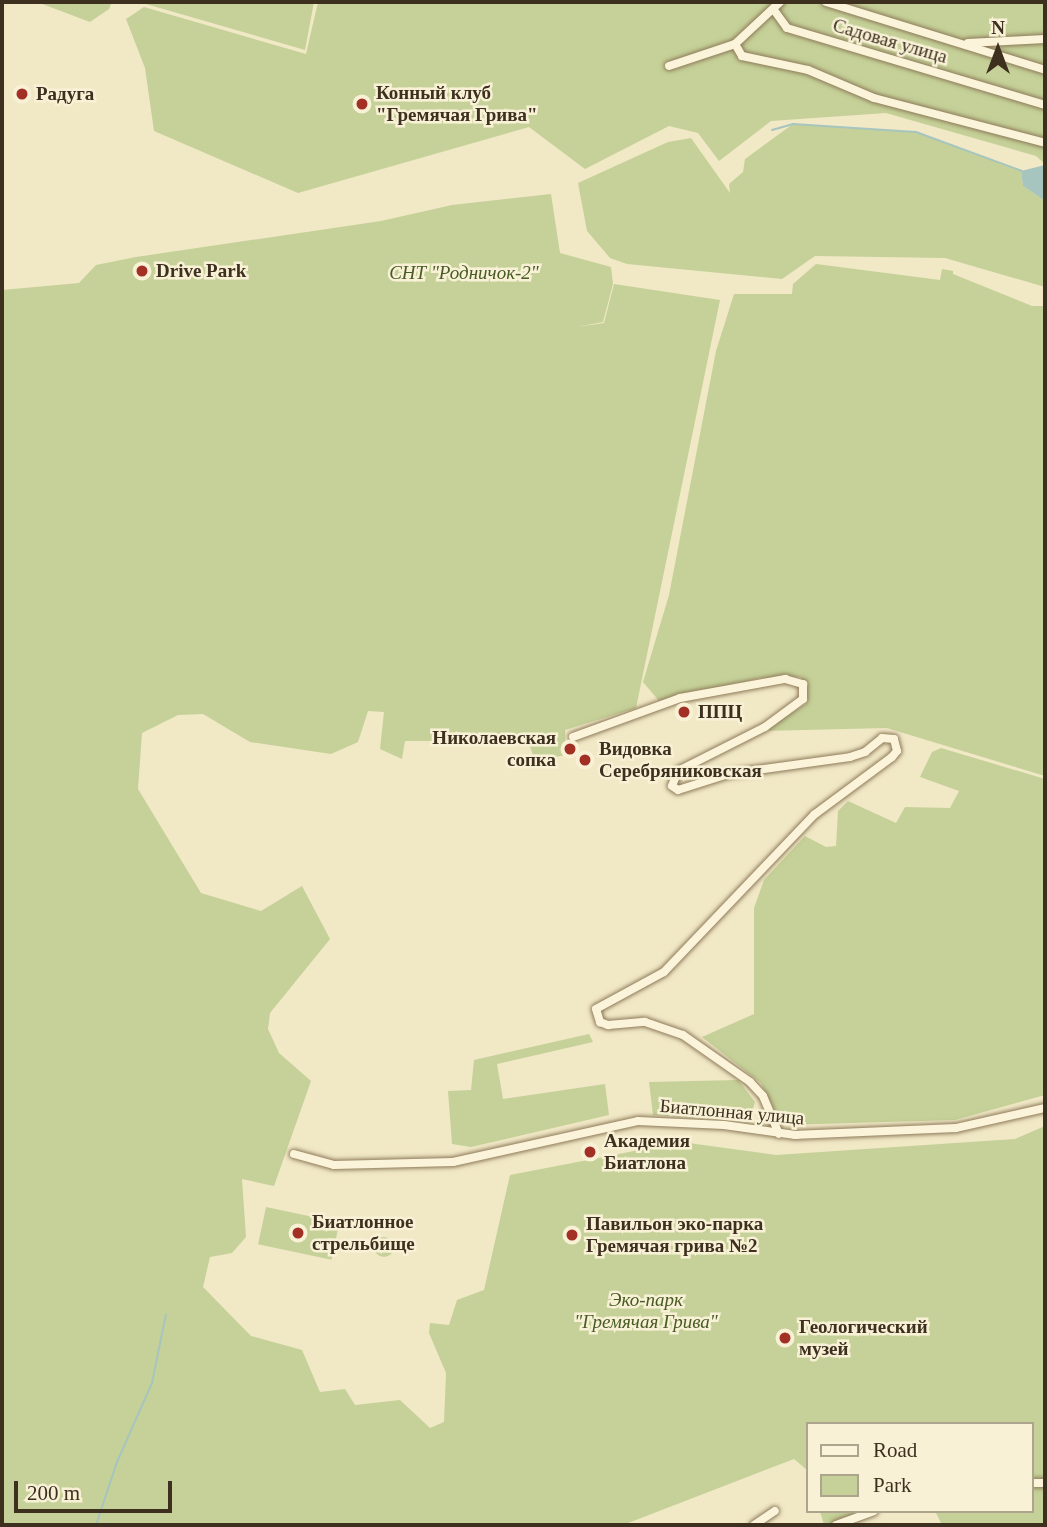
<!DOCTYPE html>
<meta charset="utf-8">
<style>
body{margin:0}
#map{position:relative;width:1047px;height:1527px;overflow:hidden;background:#f1e8c6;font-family:"Times New Roman",serif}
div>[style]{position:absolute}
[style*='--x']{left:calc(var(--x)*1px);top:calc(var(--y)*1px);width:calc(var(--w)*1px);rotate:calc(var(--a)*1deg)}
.green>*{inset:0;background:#c5d198;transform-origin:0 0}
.round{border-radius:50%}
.water>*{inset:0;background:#a7c5bf}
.stream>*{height:2px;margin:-1px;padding:0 1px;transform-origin:1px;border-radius:1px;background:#a7c5bf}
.roads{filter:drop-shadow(0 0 2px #8e7b5a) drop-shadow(0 0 2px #8e7b5a)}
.minor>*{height:8px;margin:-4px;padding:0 4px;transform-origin:4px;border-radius:4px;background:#fbf4da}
.dots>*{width:19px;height:19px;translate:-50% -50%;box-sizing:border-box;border:4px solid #f8f1d6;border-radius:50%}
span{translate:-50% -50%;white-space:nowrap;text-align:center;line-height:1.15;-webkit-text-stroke:5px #f8f1d6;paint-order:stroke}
.street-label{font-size:19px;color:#3d301f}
.poi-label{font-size:19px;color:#3d301f;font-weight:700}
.left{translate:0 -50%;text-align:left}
.right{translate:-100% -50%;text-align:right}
.park-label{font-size:19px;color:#485b24;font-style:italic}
.frame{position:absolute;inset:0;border:4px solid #3d301f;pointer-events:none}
.legend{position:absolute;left:806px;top:1422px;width:228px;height:91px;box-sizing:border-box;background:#f8f1d6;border:2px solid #ada48d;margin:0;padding:9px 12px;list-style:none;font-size:21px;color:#3d301f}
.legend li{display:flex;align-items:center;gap:14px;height:35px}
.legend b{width:35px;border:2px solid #ada48d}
.north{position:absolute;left:963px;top:14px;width:70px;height:70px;-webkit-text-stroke:5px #f8f1d6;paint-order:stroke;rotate:0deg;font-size:19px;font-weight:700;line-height:28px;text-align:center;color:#3d301f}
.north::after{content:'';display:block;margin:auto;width:24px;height:32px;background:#3d301f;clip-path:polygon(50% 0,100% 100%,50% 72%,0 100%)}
.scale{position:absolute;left:14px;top:1481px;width:158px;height:32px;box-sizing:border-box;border:4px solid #3d301f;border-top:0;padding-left:9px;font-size:21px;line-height:24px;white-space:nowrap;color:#3d301f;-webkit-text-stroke:5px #f8f1d6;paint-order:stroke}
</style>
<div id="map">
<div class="green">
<i style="clip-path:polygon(37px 2px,112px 2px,109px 9px,90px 22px)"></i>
<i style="clip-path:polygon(139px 2px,314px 2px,305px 50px)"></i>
<i style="clip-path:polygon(318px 2px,1045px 2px,1045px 164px,1036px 156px,886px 113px,771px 121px,719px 161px,698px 133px,669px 126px,585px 169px,529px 127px,298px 193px,154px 131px,145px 68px,126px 19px,144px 7px,306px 54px)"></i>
<i style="clip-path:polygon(793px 124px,916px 132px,1021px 171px,1023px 186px,1045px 201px,1045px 287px,945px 258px,815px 256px,782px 279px,627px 264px,610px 258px,587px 231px,578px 183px,668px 142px,691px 138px,730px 193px,729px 184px,743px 172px,745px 159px)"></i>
<i style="clip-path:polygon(551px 194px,560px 253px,611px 267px,613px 284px,603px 322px,576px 327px,604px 323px,614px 284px,720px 300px,636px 708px,565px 730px,566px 755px,535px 761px,526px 735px,473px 741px,405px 741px,402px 759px,380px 749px,384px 712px,368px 711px,358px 742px,331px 754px,250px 742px,203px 714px,178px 715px,142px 733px,138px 789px,201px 893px,261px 911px,302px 886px,330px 939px,270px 1013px,268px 1029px,279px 1053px,311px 1081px,274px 1186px,242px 1179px,246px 1237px,232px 1253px,210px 1257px,203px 1287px,251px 1336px,302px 1350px,320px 1392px,345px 1389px,355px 1405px,400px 1400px,430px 1428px,444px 1422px,446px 1373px,429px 1333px,430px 1323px,449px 1325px,457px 1300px,484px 1290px,510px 1175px,681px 1142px,776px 1155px,1015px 1139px,1045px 1126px,1045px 1525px,942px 1525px,935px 1511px,1031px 1511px,1031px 1424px,807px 1424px,807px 1470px,794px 1459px,623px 1525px,2px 1525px,2px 290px,79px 283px,96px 265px,136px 257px,381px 221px,452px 205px)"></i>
<i style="clip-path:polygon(816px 264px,940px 280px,942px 269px,953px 271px,953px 274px,1032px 306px,1045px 306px,1045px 776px,887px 728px,763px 731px,806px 704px,808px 683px,800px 677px,760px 678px,659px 701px,643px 682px,669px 595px,716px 351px,734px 294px,792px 294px,793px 284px)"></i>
<i style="clip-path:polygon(941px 748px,1045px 779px,1045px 1095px,955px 1120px,782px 1125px,761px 1083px,702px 1037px,754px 1014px,754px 908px,764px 880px,805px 836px,826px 847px,836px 846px,838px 811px,848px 801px,896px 823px,905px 807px,950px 808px,959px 791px,920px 777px,932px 752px)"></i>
<i style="clip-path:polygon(589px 1034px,593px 1042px,497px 1064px,503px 1099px,605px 1084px,609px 1115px,471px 1147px,452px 1144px,448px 1091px,471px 1090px,474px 1060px)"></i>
<i style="clip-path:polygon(738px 1080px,755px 1102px,753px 1109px,732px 1120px,653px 1115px,649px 1082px)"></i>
<i style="left:266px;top:1207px;width:75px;height:38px;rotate:12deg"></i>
<i class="round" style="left:374px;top:1237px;width:20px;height:20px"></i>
<i style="clip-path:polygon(820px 1511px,863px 1511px,829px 1525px,824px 1525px)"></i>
</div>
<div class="water">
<i style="clip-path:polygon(1045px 165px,1045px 201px,1023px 186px,1021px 171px)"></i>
</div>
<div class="stream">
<i style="--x:772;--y:130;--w:22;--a:-16"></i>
<i style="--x:793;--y:124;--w:123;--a:3.7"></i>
<i style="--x:916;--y:132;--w:113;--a:20.2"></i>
<i style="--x:96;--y:1525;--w:66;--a:-71.6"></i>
<i style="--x:117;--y:1462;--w:86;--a:-66.1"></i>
<i style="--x:152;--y:1383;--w:70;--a:-78.5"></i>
</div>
<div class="roads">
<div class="minor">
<i style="--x:826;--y:2;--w:229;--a:17.2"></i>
<i style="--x:774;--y:10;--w:22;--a:54"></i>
<i style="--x:787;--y:28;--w:269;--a:16.6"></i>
<i style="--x:968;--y:43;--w:77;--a:-3"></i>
<i style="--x:735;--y:44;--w:14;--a:60"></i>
<i style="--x:742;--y:56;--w:67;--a:12"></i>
<i style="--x:808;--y:70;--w:72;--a:23"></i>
<i style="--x:874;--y:98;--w:177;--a:14.7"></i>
<i style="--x:669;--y:66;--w:70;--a:-18.4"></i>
<i style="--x:735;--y:44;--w:62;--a:-43"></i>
<i style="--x:573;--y:737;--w:114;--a:-20"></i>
<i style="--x:680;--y:698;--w:107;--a:-10.3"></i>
<i style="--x:785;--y:679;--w:19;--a:16"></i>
<i style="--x:803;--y:684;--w:15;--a:90"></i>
<i style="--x:803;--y:699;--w:47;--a:143.6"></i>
<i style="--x:765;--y:727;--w:97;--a:153.2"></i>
<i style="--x:678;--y:771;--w:16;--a:112"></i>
<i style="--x:672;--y:786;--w:7;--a:34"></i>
<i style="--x:678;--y:790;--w:52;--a:-17.7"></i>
<i style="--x:728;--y:774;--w:123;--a:-7.9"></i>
<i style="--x:850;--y:757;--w:16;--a:-18"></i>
<i style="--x:865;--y:752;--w:22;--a:-39"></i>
<i style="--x:882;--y:738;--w:12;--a:5"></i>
<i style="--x:894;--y:739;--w:12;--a:76"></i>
<i style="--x:897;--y:751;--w:8;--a:130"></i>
<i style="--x:892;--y:757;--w:97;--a:143.4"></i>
<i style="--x:814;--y:815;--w:217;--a:133.7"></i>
<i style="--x:664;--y:972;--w:77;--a:151.4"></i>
<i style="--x:596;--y:1009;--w:14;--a:73"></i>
<i style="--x:600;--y:1022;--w:9;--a:21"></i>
<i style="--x:608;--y:1025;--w:37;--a:-5"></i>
<i style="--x:645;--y:1022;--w:40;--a:18.9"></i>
<i style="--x:683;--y:1035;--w:82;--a:35"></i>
<i style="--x:750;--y:1082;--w:19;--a:47"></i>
<i style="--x:763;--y:1096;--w:41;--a:67.2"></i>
<i style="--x:294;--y:1154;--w:41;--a:15.4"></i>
<i style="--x:334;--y:1165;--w:119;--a:-1.4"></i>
<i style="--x:453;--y:1162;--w:189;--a:-12.5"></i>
<i style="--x:638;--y:1121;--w:86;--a:2.7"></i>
<i style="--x:724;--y:1125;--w:72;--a:8"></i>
<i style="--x:795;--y:1135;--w:161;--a:-2.5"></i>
<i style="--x:956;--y:1128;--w:91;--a:-12.7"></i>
<i style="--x:1031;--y:1483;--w:14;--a:0"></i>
<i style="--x:754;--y:1525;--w:25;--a:-34"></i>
<i style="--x:836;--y:1525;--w:40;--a:-20.2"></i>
</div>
</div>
<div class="dots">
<i style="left:22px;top:94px;background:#a23025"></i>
<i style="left:362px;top:104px;background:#a23025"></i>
<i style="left:142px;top:271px;background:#a23025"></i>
<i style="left:684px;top:712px;background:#a23025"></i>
<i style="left:570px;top:749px;background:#a23025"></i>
<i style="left:585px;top:760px;background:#a23025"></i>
<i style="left:590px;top:1152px;background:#a23025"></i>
<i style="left:298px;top:1233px;background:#a23025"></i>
<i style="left:572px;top:1235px;background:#a23025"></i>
<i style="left:785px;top:1338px;background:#a23025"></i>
</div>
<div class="street-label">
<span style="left:890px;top:41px;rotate:16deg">Садовая улица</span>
<span style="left:732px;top:1112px;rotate:5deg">Биатлонная улица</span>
</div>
<div class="poi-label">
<span class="left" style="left:376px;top:104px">Конный клуб<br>"Гремячая Грива"</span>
<span class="left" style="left:36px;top:94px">Радуга</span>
<span class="left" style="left:156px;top:271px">Drive Park</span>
<span class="left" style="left:698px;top:712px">ППЦ</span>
<span class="right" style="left:556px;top:749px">Николаевская<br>сопка</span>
<span class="left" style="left:599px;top:760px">Видовка<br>Серебряниковская</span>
<span class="left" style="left:604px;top:1152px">Академия<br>Биатлона</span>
<span class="left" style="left:312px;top:1233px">Биатлонное<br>стрельбище</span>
<span class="left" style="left:586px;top:1235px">Павильон эко-парка<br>Гремячая грива №2</span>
<span class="left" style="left:799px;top:1338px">Геологический<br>музей</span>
</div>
<div class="park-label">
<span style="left:464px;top:273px">СНТ "Родничок-2"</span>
<span style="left:646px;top:1311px">Эко-парк<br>"Гремячая Грива"</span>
</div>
<div class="frame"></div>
<ul class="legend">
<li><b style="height:9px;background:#fbf4da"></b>Road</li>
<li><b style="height:19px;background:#c5d198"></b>Park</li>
</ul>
<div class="north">N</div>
<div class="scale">200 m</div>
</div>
